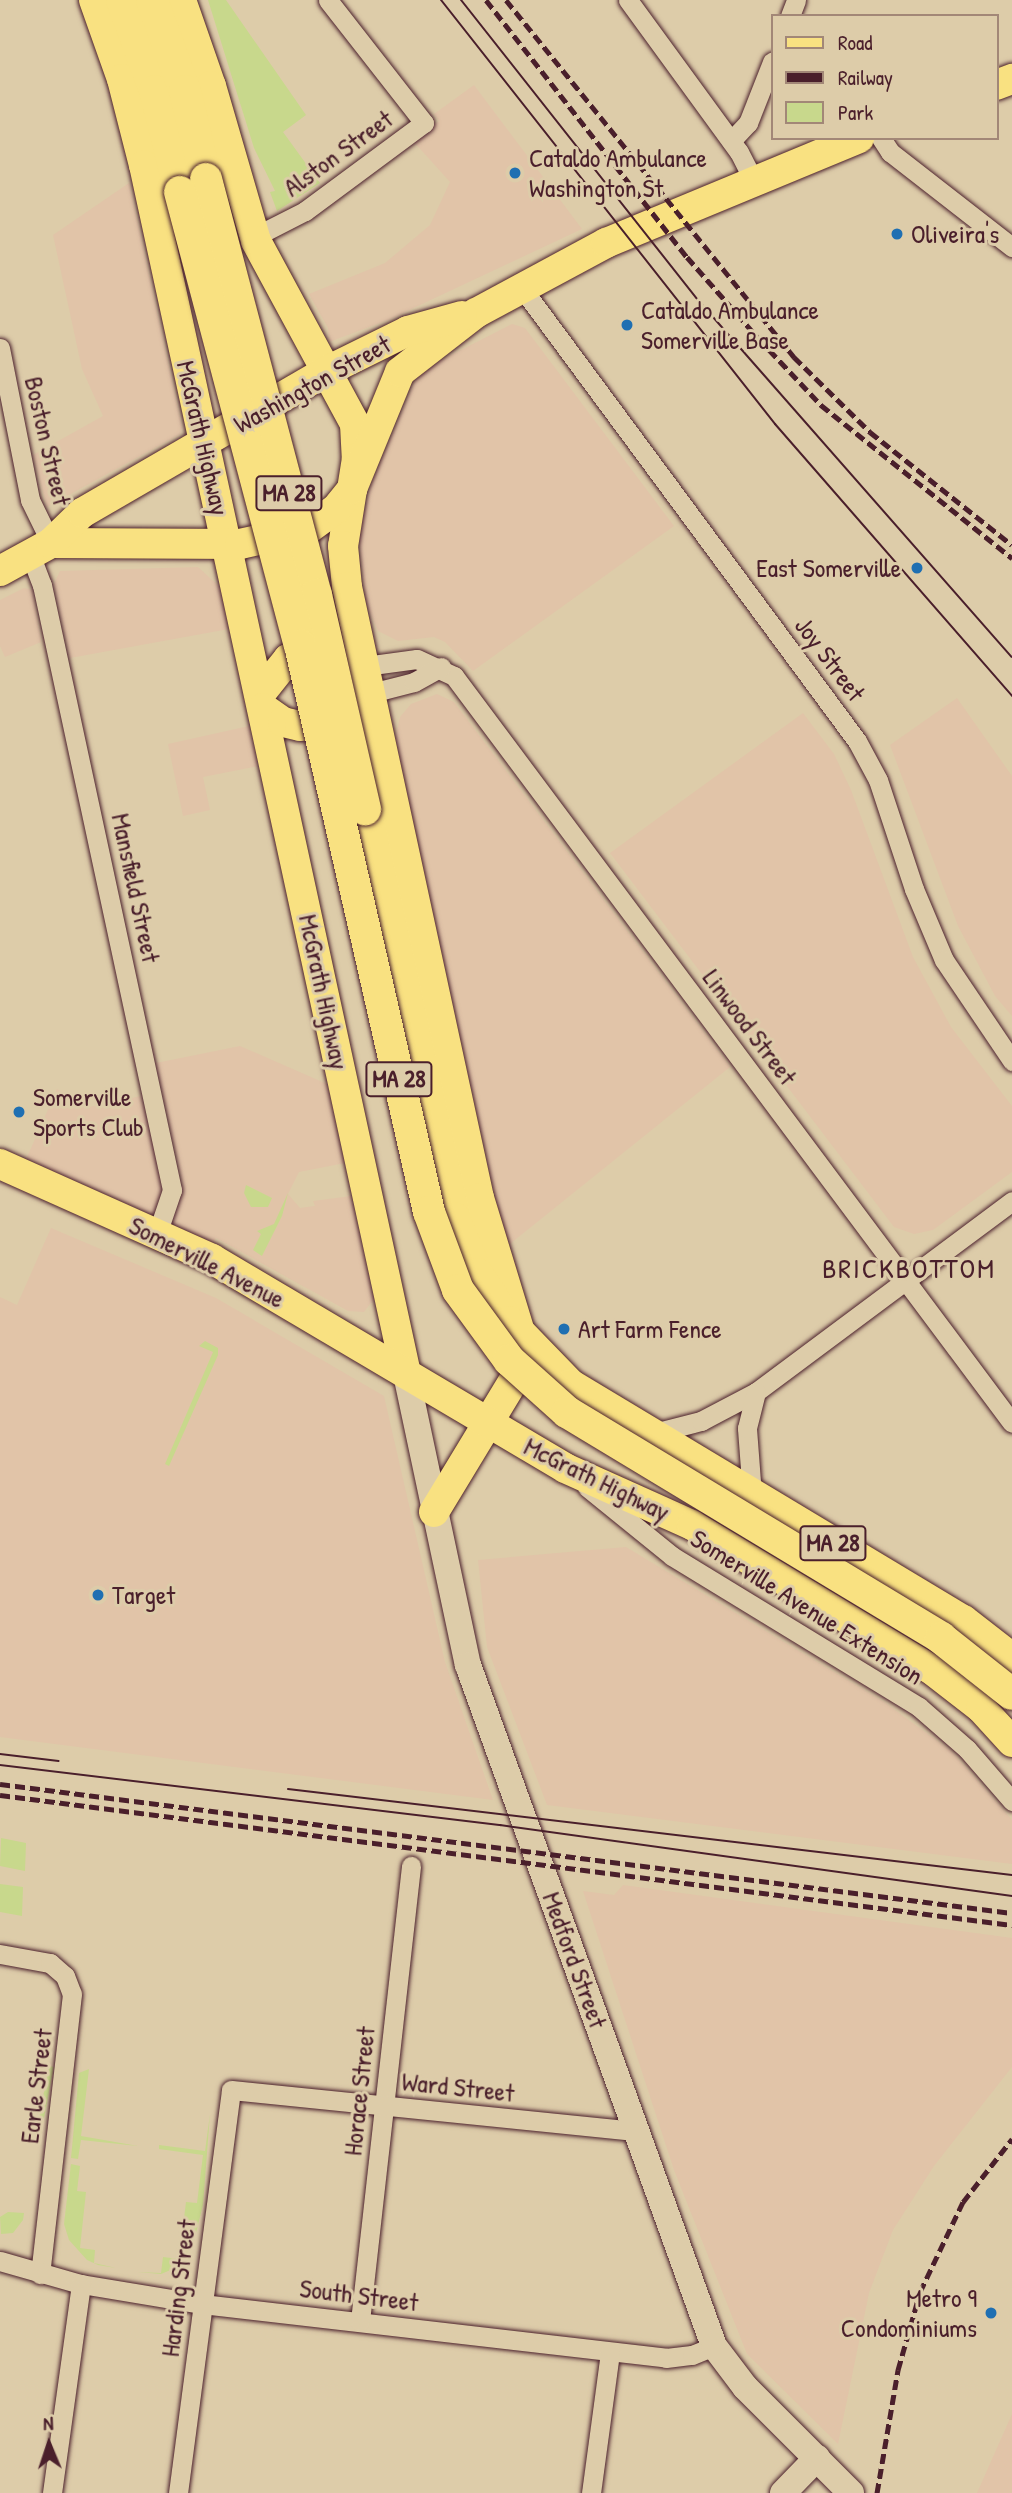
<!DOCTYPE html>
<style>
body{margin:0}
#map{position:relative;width:1012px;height:2493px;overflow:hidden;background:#ddcca9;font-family:"Patrick Hand",sans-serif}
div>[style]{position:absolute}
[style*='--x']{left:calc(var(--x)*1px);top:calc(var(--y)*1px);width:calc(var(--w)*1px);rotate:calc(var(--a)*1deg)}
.built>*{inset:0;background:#e1c4a8}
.green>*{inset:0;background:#c8d88c;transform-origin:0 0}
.roads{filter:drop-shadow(0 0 2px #4a1f2b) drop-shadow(0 0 2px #4a1f2b)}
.minor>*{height:19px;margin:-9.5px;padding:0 9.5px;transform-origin:9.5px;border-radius:9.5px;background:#ddcca9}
.secondary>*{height:26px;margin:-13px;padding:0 13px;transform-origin:13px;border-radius:13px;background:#ddcca9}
.primary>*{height:30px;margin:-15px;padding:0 15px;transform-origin:15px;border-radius:15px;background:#f9e181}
.trunk>*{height:32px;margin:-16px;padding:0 16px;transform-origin:16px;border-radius:16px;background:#f9e181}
.tram>*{height:2px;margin:-1px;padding:0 1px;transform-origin:1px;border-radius:1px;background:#4a1f2b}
.rail>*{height:5px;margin-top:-2.5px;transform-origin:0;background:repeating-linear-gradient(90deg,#4a1f2b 0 10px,transparent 0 15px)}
.bridges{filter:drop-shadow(0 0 2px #4a1f2b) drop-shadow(0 0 2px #4a1f2b)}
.trunk-bridge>*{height:32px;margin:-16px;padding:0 16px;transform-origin:16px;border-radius:16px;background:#f9e181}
.dots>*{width:19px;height:19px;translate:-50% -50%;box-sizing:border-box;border:4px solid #ddcca9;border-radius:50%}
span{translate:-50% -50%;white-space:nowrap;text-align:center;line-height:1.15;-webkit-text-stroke:6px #ddcca9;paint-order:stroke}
.shield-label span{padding:2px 5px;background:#ddcca9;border:2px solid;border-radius:5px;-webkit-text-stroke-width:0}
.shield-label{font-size:24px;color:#4a1f2b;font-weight:700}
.street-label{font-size:26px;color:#4a1f2b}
.poi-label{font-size:26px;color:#4a1f2b}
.left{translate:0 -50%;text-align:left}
.right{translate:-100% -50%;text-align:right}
.neighbourhood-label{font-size:28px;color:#4a1f2b;letter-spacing:2px}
.legend{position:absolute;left:771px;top:14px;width:228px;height:126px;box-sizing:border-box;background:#ddcca9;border:2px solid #a28777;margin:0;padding:9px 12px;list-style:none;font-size:21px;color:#4a1f2b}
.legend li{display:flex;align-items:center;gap:14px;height:35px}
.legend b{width:35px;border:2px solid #a28777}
.north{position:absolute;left:14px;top:2409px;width:70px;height:70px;-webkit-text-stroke:5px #ddcca9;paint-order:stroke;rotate:358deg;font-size:19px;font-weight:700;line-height:28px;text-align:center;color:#4a1f2b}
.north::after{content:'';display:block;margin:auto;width:24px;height:32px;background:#4a1f2b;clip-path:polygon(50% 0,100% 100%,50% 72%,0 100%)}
</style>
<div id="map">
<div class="built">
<i style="clip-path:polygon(474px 85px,582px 229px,388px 320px,329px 342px,328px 328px,309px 294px,385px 263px,430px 225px,450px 182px,413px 141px,439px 121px,434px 114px)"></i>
<i style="clip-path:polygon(129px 183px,182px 428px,180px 434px,47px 507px,33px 455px,103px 416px,82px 369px,53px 235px)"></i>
<i style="clip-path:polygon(512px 324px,525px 328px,674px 526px,473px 671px,445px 642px,434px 637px,398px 641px,378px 631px,366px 603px,359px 533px,372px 482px,420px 371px)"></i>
<i style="clip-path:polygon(198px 567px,221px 588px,229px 629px,70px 658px,54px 584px,60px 571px)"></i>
<i style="clip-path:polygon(24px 588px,32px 590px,41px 642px,5px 657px,0 646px,0 600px)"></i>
<i style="clip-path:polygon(437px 694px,454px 702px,730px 1067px,506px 1247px,395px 740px,400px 717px,411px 704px)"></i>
<i style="clip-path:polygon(957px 698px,1012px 776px,1012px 1016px,995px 996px,958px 926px,890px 745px)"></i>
<i style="clip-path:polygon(803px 713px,834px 754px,851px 790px,913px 957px,951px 1027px,1012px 1106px,1012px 1172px,933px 1230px,914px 1234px,894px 1227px,610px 853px)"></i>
<i style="clip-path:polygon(249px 726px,258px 766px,203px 777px,210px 810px,183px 816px,168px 744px)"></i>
<i style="clip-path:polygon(240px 1046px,327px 1084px,345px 1163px,299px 1172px,288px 1194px,300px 1208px,315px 1206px,313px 1201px,351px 1196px,374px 1299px,364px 1312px,348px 1311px,216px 1238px,210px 1247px,171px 1225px,183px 1184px,156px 1063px)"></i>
<i style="clip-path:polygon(57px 1089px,89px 1107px,141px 1096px,164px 1186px,154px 1218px,24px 1164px)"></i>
<i style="clip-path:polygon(51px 1228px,216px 1298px,384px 1396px,445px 1662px,493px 1800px,0 1737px,0 1297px,17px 1305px)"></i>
<i style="clip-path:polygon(626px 1547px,884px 1702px,951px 1751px,1012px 1820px,1012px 1864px,547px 1805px,487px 1647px,478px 1560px)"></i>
<i style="clip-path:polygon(623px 1885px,1012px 1938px,1012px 2067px,934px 2166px,893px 2230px,869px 2293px,838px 2444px,747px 2354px,674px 2170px,583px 1891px,614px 1895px)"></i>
<i style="clip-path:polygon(1012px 2414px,1012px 2493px,977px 2493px)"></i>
</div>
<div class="green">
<i style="clip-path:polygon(208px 0,226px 0,306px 115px,283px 132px,320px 183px,277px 211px,270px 192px,275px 191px,254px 148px)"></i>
<i style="clip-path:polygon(246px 1185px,272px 1198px,268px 1207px,251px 1207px,244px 1193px)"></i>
<i style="clip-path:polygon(288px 1193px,282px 1216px,262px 1256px,253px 1250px,261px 1234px,257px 1231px,274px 1224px)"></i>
<i style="clip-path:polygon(205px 1341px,218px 1348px,218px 1355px,169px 1466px,165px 1464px,213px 1352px,199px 1346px)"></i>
<i style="clip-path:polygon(1px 1838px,26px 1843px,25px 1871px,0 1866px)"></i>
<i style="clip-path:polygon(0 1884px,23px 1887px,22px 1916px,0 1912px)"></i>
<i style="left:49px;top:2066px;width:5px;height:68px;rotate:11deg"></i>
<i style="clip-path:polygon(89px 2069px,81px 2136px,138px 2146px,81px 2140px,78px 2159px,71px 2158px,79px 2073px)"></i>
<i style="clip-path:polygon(210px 2114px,203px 2205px,193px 2245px,173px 2269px,161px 2274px,137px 2272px,161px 2273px,163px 2257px,179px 2259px,186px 2202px,197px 2203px,203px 2155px,159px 2149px,159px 2145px,205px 2151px)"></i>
<i style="clip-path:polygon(71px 2164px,80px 2166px,77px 2191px,86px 2192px,80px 2248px,95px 2250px,94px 2263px,116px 2268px,98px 2265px,87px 2260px,69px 2240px,64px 2224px)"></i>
<i style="clip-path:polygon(8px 2212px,24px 2213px,23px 2220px,13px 2233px,1px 2234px,0 2217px)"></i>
</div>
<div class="roads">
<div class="minor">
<i style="--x:628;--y:0;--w:188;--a:53.9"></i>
<i style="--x:739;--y:152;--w:31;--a:63"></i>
<i style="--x:790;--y:16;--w:17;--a:-69"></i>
<i style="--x:881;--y:138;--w:17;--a:57"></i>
<i style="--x:890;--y:152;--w:155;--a:37.9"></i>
<i style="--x:731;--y:141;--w:25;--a:-47"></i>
<i style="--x:748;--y:123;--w:66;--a:-68.5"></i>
<i style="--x:254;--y:237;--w:57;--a:-27"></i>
<i style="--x:305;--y:211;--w:148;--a:-36.5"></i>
<i style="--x:424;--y:123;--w:156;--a:-128"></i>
<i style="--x:522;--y:288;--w:563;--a:53.52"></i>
<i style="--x:857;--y:741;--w:44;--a:61.7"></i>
<i style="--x:878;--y:780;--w:115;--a:71.7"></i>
<i style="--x:914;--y:889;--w:77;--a:67.1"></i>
<i style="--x:944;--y:960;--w:122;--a:56"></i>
<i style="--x:0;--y:348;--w:155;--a:78.8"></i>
<i style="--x:30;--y:500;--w:48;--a:64"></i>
<i style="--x:30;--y:554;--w:33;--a:69"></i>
<i style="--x:42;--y:585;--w:619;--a:77.87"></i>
<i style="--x:172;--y:1190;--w:46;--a:108.8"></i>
<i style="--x:365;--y:666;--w:52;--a:-7.7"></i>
<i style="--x:417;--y:659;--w:41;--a:24.7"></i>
<i style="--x:454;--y:676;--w:932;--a:53.24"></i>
<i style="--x:371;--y:693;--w:44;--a:-14.3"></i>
<i style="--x:414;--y:682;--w:31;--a:-29"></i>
<i style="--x:650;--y:1434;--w:53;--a:-14.3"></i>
<i style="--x:701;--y:1421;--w:62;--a:-27.8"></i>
<i style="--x:756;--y:1392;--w:319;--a:-36.7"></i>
<i style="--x:587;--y:1487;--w:109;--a:39.1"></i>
<i style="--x:672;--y:1556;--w:289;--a:31.4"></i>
<i style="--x:919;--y:1707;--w:64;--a:41.2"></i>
<i style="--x:967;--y:1749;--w:69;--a:49.1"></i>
<i style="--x:752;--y:1495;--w:67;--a:-94.3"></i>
<i style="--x:747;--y:1428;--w:37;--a:-76"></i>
<i style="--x:0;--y:1954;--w:51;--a:10.2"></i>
<i style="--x:50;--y:1963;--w:20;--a:41"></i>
<i style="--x:65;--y:1976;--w:19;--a:69"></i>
<i style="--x:72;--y:1994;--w:282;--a:96.5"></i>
<i style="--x:0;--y:2261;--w:84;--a:15.9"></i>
<i style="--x:81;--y:2284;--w:123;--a:9.4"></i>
<i style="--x:202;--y:2304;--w:467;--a:6.6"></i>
<i style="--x:666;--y:2358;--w:26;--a:-7"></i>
<i style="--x:692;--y:2355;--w:24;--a:-22"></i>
<i style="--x:360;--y:2321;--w:458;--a:-83.6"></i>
<i style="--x:52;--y:2493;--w:211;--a:-82.1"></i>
<i style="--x:178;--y:2493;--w:406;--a:-82.5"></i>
<i style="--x:231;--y:2090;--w:409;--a:5.8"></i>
<i style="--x:591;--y:2493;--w:142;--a:-82.3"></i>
</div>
<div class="secondary">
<i style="--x:406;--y:1374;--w:298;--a:78"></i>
<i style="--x:468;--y:1665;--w:724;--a:70.14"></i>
<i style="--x:714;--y:2346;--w:51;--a:52.9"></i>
<i style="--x:745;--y:2387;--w:150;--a:45"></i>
<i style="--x:783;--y:2493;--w:49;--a:-45.8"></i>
</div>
<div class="primary">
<i style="--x:94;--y:0;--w:84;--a:70.5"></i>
<i style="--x:122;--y:79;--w:89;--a:75.7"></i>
<i style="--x:144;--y:165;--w:1237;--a:77.77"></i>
<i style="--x:181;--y:0;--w:91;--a:70.8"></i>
<i style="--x:211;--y:86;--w:161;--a:73.8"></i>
<i style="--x:256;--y:241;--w:208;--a:61.6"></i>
<i style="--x:355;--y:424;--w:34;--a:87"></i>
<i style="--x:357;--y:458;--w:89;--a:99"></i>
<i style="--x:343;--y:546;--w:41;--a:84.4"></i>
<i style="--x:347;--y:587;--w:625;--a:77.81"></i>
<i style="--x:479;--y:1198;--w:154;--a:73"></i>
<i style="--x:524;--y:1345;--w:25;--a:99"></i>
<i style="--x:520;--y:1370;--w:166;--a:121.2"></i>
<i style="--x:996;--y:85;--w:17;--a:-21"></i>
<i style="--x:51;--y:543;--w:189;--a:0.3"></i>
<i style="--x:240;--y:544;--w:70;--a:-12.4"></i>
<i style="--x:308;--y:529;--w:34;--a:-36"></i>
<i style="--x:336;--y:509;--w:26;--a:-51"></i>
<i style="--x:352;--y:489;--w:126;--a:-67.7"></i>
<i style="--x:400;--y:372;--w:96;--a:-37.8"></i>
<i style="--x:476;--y:313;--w:148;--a:-28.3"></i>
<i style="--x:606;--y:243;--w:274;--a:-22.5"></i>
<i style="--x:0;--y:571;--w:58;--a:-28.8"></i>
<i style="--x:51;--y:543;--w:43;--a:-44.1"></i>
<i style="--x:82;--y:513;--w:283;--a:-30.1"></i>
<i style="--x:327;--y:371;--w:90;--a:-26.3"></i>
<i style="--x:408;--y:331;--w:56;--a:-15.5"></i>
<i style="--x:260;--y:694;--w:45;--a:-51.3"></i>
<i style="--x:288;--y:659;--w:38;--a:-12"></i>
<i style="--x:263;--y:708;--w:24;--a:35"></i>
<i style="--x:283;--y:722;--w:17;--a:13"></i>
<i style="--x:300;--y:726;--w:41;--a:-7"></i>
<i style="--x:0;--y:1164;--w:232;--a:24.1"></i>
<i style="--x:212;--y:1259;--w:410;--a:30.6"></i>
<i style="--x:565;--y:1468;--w:139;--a:24.2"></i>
<i style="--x:692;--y:1525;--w:280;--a:31.1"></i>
<i style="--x:932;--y:1670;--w:62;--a:37.8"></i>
<i style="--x:981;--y:1708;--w:46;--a:47.6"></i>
</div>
<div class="trunk">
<i style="--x:122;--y:0;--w:97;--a:70.1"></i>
<i style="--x:155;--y:91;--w:104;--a:76.1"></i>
<i style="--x:152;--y:0;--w:97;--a:70.1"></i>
<i style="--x:185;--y:91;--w:90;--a:76.6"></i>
<i style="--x:365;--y:809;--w:419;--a:77.7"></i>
<i style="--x:454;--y:1218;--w:61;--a:67.7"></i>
<i style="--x:477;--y:1274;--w:58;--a:56.3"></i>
<i style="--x:509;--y:1322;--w:88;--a:45.9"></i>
<i style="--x:570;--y:1385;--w:458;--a:31"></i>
<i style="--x:963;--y:1621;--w:62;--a:37.8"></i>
</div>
</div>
<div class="tram">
<i style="--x:441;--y:0;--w:540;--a:51.77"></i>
<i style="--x:775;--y:424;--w:361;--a:48.9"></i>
<i style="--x:461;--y:0;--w:382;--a:51.7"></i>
<i style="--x:698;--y:300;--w:475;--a:48.7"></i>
<i style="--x:0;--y:1754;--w:59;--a:6.8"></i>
<i style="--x:0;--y:1765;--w:504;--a:6.84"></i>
<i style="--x:500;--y:1825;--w:517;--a:7.89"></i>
<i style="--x:288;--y:1789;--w:729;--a:6.77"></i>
</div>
<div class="rail">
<i style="--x:486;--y:0;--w:326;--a:52"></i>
<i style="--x:687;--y:257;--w:109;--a:48.7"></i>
<i style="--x:759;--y:339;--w:91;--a:46.8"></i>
<i style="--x:821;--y:405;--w:245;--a:38.7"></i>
<i style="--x:506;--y:0;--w:459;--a:51.1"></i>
<i style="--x:794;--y:357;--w:107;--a:44.6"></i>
<i style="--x:870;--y:432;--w:181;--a:38.5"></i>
<i style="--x:0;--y:1784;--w:1020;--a:7.26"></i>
<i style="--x:0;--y:1795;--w:1020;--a:7.32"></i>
<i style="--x:877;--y:2493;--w:125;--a:-80.3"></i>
<i style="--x:898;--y:2370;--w:81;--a:-74.2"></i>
<i style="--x:920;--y:2292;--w:100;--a:-64.5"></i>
<i style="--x:963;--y:2202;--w:80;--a:-52.1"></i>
</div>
<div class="bridges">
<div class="trunk-bridge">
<i style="--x:206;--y:179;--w:430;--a:75.2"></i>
<i style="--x:316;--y:595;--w:220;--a:77.1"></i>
<i style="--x:180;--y:192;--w:469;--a:75.2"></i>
<i style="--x:300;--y:645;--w:581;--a:77.18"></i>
<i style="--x:429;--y:1212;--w:83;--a:69.6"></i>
<i style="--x:458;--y:1290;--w:87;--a:53.9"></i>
<i style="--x:509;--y:1360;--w:78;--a:41.9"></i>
<i style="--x:567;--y:1412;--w:437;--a:31.1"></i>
<i style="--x:941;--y:1638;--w:90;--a:38.3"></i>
</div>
</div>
<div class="dots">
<i style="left:515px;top:173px;background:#1f6fb2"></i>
<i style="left:897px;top:234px;background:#1f6fb2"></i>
<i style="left:627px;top:325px;background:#1f6fb2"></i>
<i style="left:917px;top:568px;background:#1f6fb2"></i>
<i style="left:19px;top:1112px;background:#1f6fb2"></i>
<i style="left:564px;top:1329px;background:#1f6fb2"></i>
<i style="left:98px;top:1595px;background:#1f6fb2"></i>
<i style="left:991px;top:2313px;background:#1f6fb2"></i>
</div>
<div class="shield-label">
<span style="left:289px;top:493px">MA 28</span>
<span style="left:399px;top:1079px">MA 28</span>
<span style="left:833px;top:1543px">MA 28</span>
</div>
<div class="street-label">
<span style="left:338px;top:153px;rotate:-36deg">Alston Street</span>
<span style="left:312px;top:384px;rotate:-29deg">Washington Street</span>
<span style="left:203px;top:438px;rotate:77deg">McGrath Highway</span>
<span style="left:48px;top:441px;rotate:77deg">Boston Street</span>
<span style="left:830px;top:659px;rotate:53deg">Joy Street</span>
<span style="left:136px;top:888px;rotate:78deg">Mansfield Street</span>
<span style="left:324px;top:992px;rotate:78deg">McGrath Highway</span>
<span style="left:750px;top:1027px;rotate:53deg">Linwood Street</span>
<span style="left:207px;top:1262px;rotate:27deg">Somerville Avenue</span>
<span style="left:597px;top:1479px;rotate:26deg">McGrath Highway</span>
<span style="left:807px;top:1607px;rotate:32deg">Somerville Avenue Extension</span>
<span style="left:575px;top:1960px;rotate:70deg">Medford Street</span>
<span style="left:36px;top:2086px;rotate:-83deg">Earle Street</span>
<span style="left:458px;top:2087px;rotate:6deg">Ward Street</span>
<span style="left:359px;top:2091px;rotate:-84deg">Horace Street</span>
<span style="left:178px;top:2288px;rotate:-83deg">Harding Street</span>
<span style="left:359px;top:2295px;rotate:7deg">South Street</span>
</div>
<div class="poi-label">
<span class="left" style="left:529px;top:173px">Cataldo Ambulance<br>Washington St</span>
<span class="left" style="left:911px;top:234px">Oliveira's</span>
<span class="left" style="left:641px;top:325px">Cataldo Ambulance<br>Somerville Base</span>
<span class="right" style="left:901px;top:568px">East Somerville</span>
<span class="left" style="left:33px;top:1112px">Somerville<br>Sports Club</span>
<span class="left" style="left:578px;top:1329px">Art Farm Fence</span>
<span class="left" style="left:112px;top:1595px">Target</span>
<span class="right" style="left:977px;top:2313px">Metro 9<br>Condominiums</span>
</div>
<div class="neighbourhood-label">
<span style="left:909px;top:1268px">BRICKBOTTOM</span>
</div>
<ul class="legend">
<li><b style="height:9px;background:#f9e181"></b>Road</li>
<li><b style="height:9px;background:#4a1f2b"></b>Railway</li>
<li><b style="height:19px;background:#c8d88c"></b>Park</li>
</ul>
<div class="north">N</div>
</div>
